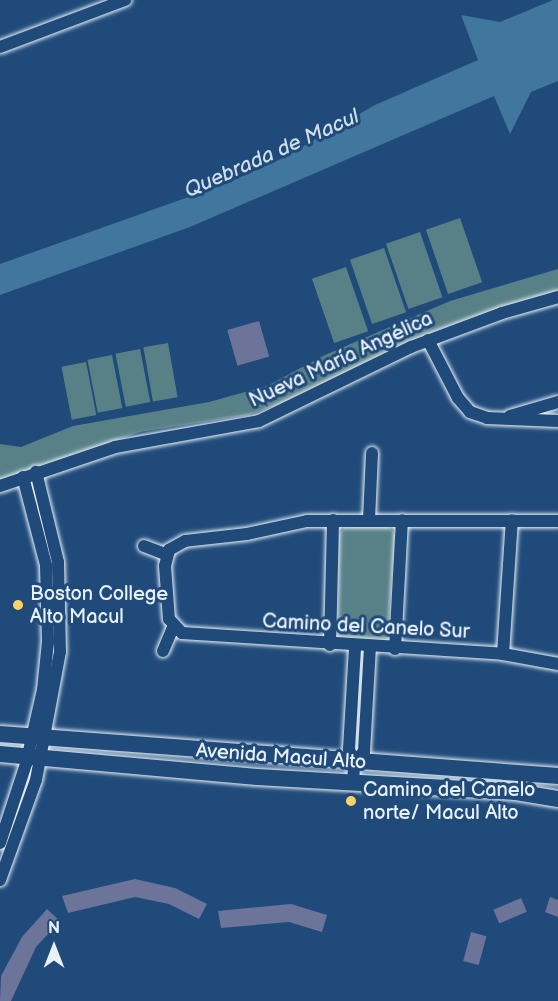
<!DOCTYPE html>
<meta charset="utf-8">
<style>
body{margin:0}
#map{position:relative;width:558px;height:1001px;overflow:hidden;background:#1f4a7a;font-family:"Balsamiq Sans",sans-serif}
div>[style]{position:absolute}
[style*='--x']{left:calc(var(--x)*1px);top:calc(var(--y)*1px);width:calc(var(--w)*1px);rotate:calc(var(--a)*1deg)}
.green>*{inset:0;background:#588187;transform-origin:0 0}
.water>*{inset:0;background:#41769e}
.building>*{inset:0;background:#6c7499;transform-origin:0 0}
.roads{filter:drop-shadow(0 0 2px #e8f1f8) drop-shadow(0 0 2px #e8f1f8)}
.street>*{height:12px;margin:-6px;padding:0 6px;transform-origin:6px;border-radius:6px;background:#1f4a7a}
.secondary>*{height:16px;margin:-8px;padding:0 8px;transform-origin:8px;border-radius:8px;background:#1f4a7a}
.dots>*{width:16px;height:16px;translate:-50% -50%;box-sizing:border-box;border:3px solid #1f4a7a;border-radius:50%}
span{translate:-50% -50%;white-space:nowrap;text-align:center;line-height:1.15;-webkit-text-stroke:6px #1f4a7a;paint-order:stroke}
.street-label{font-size:20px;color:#e8f1f8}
.poi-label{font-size:20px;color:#e8f1f8}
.left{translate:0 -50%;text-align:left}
.water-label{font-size:21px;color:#cfdfea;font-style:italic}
.north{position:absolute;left:24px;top:917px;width:60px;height:60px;-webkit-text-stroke:4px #1f4a7a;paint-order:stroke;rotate:0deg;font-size:16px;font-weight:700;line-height:24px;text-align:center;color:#e8f1f8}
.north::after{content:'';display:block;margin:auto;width:21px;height:27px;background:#e8f1f8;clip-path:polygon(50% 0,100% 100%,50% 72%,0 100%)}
</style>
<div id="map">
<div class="green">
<i style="left:460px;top:218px;width:68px;height:36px;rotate:71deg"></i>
<i style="left:420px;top:232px;width:69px;height:36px;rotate:71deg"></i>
<i style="left:384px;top:248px;width:68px;height:36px;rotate:71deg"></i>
<i style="left:346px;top:267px;width:68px;height:36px;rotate:71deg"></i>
<i style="clip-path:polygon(558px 269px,558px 291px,428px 335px,287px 401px,249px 415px,140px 432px,0 481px,0 444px,21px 447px,73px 426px,209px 402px,267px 386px,325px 355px,450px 301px)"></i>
<i style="left:168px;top:343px;width:55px;height:25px;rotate:80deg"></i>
<i style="left:140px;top:349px;width:54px;height:25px;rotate:79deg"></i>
<i style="left:112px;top:355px;width:54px;height:25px;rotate:79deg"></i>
<i style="left:86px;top:362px;width:54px;height:25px;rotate:79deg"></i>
<i style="clip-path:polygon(345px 527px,389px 527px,395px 534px,387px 641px,338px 638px,339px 534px)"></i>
</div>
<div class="water">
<i style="clip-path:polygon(553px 0,558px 0,558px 81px,531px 92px,510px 134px,494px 96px,190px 227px,0 295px,0 264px,225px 184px,281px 159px,375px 105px,478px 60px,461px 15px,500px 22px)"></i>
</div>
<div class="building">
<i style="left:259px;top:321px;width:37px;height:33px;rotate:74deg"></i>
<i style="clip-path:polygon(135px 879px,175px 888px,207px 904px,199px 919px,169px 904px,135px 897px,68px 913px,62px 896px)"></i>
<i style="clip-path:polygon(550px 897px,558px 900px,558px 917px,545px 912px)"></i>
<i style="left:521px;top:898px;width:15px;height:30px;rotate:67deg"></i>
<i style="clip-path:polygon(291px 904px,327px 915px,322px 932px,289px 922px,221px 928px,218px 911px)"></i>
<i style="clip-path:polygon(47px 909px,60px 921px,36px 947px,11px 1001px,0 1001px,1px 976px,22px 937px)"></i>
<i style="left:471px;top:932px;width:16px;height:30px;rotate:15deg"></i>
</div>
<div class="roads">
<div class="street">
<i style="--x:0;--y:47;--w:134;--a:-20.6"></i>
<i style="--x:428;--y:340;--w:65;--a:62.7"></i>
<i style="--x:458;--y:398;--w:18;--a:49"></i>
<i style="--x:470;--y:412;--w:18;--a:19"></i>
<i style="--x:487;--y:418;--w:71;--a:2.4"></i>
<i style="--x:510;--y:416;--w:50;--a:-16.3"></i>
<i style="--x:0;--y:486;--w:121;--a:-18.7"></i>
<i style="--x:115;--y:447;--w:146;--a:-10.2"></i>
<i style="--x:259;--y:421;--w:169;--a:-26"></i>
<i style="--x:411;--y:347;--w:97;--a:-20.5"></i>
<i style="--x:502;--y:313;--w:58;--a:-15.9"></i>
<i style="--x:369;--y:520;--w:67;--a:-87.4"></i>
<i style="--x:558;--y:521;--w:251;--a:180"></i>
<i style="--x:307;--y:521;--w:61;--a:167.8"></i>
<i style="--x:247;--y:534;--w:62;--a:173.6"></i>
<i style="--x:185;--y:541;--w:18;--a:151"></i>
<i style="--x:169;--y:550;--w:16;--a:104"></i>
<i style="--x:165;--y:566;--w:53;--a:85.7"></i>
<i style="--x:169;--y:619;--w:19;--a:47"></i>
<i style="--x:182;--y:633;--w:322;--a:3.7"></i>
<i style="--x:503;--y:654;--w:56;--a:10.3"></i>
<i style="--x:144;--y:546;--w:25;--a:21"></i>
<i style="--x:330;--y:645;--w:125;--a:-88.6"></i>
<i style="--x:395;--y:649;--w:129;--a:-86.9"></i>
<i style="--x:163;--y:651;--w:26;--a:-67"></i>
<i style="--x:503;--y:654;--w:134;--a:-86.2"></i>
<i style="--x:354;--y:763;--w:16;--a:-50"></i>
<i style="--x:364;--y:751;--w:103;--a:-86.7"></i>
<i style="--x:353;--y:784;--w:21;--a:-87"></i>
<i style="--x:354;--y:763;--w:15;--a:-110"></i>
<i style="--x:349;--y:749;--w:102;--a:-86.6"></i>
<i style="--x:0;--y:843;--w:83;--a:-71.8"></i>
<i style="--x:26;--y:764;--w:76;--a:-77.1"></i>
<i style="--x:43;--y:690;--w:48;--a:-84.1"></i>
<i style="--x:48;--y:642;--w:77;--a:-91.5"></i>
<i style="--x:46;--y:565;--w:91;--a:-104.6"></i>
<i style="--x:0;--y:880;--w:106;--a:-70.2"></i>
<i style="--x:36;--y:780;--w:130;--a:-79.4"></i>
<i style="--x:60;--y:652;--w:90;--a:-91.3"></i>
<i style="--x:58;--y:562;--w:93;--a:-103.7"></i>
</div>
<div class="secondary">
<i style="--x:0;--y:734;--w:560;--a:4.3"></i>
<i style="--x:0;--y:754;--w:258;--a:5.1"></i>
<i style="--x:257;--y:777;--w:259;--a:3.3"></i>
<i style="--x:516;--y:792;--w:43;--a:9.5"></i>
</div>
</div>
<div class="dots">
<i style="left:18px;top:605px;background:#ffd166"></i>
<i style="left:351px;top:801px;background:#ffd166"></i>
</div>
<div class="street-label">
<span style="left:341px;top:360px;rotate:-25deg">Nueva María Angélica</span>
<span style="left:366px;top:627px;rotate:3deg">Camino del Canelo Sur</span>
<span style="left:281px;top:757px;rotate:4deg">Avenida Macul Alto</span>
</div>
<div class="poi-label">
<span class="left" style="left:30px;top:606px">Boston College<br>Alto Macul</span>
<span class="left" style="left:363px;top:802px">Camino del Canelo<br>norte/ Macul Alto</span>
</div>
<div class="water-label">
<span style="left:272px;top:154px;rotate:-24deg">Quebrada de Macul</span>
</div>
<div class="north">N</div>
</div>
